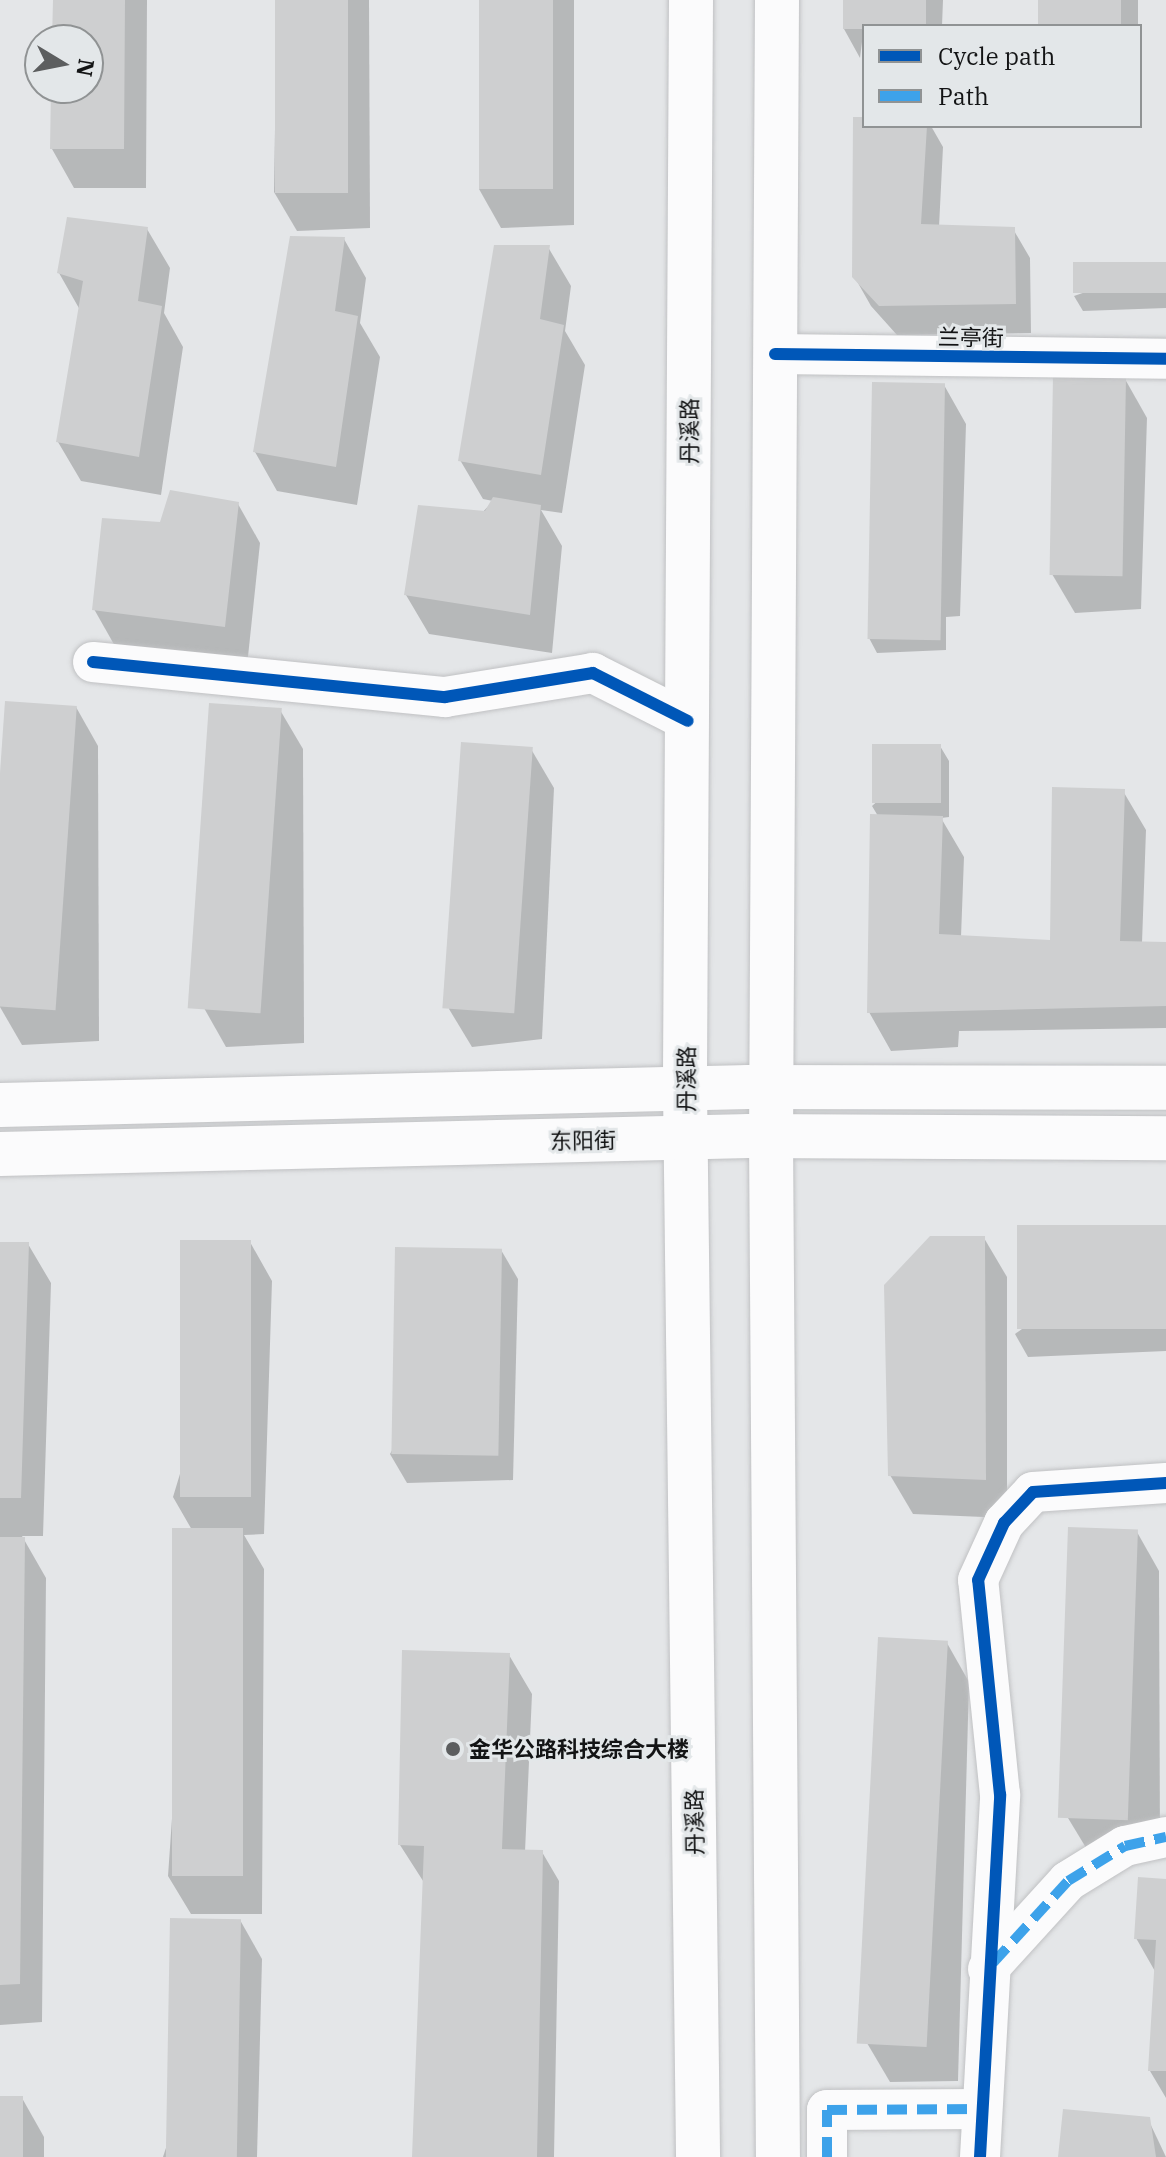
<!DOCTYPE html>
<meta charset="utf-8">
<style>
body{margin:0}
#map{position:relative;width:1166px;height:2157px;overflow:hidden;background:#e4e6e8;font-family:"IBM Plex Serif","Noto Sans SC",serif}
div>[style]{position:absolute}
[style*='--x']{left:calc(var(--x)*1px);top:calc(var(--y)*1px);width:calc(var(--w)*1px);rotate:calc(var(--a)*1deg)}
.shadow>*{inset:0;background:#0003;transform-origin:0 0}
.building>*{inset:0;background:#cecfd0;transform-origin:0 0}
.roads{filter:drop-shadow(0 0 2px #c0c1c3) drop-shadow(0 0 2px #c0c1c3)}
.street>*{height:40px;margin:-20px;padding:0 20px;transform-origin:20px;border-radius:20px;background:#fbfbfc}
.secondary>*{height:44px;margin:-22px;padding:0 22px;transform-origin:22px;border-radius:22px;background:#fbfbfc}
.quiet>*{height:10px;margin-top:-5px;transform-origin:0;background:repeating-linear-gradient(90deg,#3da2ea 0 20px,transparent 0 30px)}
.cycleway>*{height:12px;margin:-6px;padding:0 6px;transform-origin:6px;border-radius:6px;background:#0057b8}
.dots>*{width:22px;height:22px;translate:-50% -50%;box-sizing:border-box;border:4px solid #e3e7e9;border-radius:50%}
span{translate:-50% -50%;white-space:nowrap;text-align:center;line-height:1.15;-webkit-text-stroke:6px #e3e7e9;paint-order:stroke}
.street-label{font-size:22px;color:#131415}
.poi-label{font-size:22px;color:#131415;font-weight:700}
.left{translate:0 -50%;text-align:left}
.legend{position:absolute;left:862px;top:24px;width:280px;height:104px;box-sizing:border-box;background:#e3e7e9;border:2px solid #909394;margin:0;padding:10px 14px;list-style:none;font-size:24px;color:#131415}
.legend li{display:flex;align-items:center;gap:16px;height:40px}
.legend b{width:40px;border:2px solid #909394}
.north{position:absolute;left:24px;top:24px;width:80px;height:80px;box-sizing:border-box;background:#e3e7e9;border:2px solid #909394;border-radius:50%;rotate:100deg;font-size:22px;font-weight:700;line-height:32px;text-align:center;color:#131415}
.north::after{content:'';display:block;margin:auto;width:28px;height:36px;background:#5c5e5f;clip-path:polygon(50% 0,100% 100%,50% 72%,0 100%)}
</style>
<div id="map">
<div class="shadow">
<i style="clip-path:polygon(55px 0,147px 0,146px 188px,74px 188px,52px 149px,53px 88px,88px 88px,88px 40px,54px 40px)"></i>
<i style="clip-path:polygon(277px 0,369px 0,370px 228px,297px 231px,274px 192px)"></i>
<i style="clip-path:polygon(481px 0,574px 0,574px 225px,501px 228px,479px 189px)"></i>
<i style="clip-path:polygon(845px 0,943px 0,942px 26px,864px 26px,860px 58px,844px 29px)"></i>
<i style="left:1040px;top:0;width:98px;height:26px"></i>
<i style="clip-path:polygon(864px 119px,864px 126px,931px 126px,943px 147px,939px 227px,1013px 229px,1030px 258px,1031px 333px,897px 335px,871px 306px,854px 276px)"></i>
<i style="clip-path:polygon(147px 229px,170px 268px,164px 313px,183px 347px,161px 495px,81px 481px,58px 442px,80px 310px,59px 273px)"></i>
<i style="clip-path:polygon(344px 239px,366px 278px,360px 323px,380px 357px,357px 505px,277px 491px,255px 452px)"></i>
<i style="clip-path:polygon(548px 247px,571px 286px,565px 331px,585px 365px,562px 513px,541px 510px,562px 546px,552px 653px,429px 634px,406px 595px,493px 501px,483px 499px,460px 460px)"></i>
<i style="clip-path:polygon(1166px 264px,1166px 308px,1083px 311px,1074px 296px)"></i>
<i style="clip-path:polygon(1125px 379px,1147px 418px,1141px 609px,1075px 613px,1052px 574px)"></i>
<i style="clip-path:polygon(944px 385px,966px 424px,960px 616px,946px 617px,946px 650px,877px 653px,869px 638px)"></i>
<i style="clip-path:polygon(238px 504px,260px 543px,247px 666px,116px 648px,94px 609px)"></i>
<i style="clip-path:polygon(7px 703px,76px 707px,98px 746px,99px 1041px,22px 1045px,0 1007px)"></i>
<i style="clip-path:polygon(280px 710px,303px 749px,304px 1043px,226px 1047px,204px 1008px)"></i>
<i style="clip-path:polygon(940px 746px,949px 761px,949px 817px,941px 818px,964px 857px,961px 937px,1052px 947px,1123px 791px,1146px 830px,1142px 943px,1166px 944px,1166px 1028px,959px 1031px,958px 1047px,891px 1051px,869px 1012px,878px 816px,872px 806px)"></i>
<i style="clip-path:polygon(531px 749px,554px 788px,542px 1039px,472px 1047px,449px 1009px)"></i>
<i style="clip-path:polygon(1166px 1227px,1166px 1351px,1028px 1357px,1015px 1334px)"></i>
<i style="clip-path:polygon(984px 1238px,1007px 1277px,1007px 1518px,913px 1514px,890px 1475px)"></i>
<i style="clip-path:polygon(250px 1242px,272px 1281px,264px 1534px,244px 1535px,264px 1569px,262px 1914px,191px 1914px,168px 1876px,192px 1530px,173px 1497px)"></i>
<i style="clip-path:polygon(0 1244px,28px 1244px,51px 1283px,43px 1536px,22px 1536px,46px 1578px,42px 2022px,0 2025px)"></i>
<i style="clip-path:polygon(501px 1250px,518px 1279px,513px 1480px,407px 1483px,390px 1454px)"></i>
<i style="clip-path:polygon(1137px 1532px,1159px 1571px,1160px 1852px,1091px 1856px,1068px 1818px)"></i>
<i style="clip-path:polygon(947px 1643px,969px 1682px,958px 2081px,890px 2082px,867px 2043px)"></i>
<i style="clip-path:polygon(509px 1655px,532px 1694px,525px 1852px,542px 1852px,559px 1881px,554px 2157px,414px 2157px,425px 1884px,400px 1845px)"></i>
<i style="clip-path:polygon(1166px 1881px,1166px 2098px,1150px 2071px,1156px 1973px,1136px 1938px)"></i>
<i style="clip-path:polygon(240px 1920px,262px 1959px,257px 2157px,163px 2157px)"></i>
<i style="clip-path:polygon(0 2098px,22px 2098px,44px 2137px,44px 2157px,0 2157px)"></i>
<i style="clip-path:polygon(1148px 2119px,1166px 2157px,1060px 2157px)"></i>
</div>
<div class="building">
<i style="clip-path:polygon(53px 0,125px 0,124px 149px,50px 149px,51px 88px,88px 88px,88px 40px,52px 40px)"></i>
<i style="left:275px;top:0;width:73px;height:193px"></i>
<i style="left:479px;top:0;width:74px;height:189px"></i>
<i style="left:843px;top:0;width:83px;height:29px"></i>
<i style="left:1038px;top:0;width:83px;height:26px"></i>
<i style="clip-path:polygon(853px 117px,864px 117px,864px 126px,927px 126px,921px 224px,1015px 227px,1016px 304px,879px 306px,852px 277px)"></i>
<i style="clip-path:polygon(67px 217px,148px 227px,138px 301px,162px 306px,139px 457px,56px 442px,83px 281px,57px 273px)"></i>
<i style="clip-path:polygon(290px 236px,345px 237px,335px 311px,358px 316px,336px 467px,253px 452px)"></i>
<i style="clip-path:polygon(494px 245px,550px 245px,540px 319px,564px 325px,541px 475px,458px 461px)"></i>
<i style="left:1166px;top:262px;width:31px;height:93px;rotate:90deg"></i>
<i style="left:1053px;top:376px;width:73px;height:199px;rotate:1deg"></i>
<i style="left:872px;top:382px;width:73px;height:257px;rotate:1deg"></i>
<i style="clip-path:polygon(170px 490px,239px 502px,225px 627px,92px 610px,102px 518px,160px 522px)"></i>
<i style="clip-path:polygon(493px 497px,541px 505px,530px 615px,404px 595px,418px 505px,485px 511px)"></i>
<i style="left:5px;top:701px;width:72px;height:305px;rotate:4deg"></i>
<i style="left:209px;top:703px;width:73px;height:306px;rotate:4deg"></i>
<i style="left:461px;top:742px;width:72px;height:267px;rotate:4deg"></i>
<i style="left:941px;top:744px;width:59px;height:69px;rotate:90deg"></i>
<i style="clip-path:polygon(1052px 787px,1125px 789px,1120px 941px,1166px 942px,1166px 1006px,867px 1013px,870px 814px,943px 816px,939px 934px,1050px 940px)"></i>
<i style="left:1166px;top:1225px;width:104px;height:149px;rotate:90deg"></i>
<i style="clip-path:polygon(930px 1236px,985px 1236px,986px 1480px,888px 1476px,884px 1285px)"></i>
<i style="left:180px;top:1240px;width:71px;height:257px"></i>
<i style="clip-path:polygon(0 1242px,29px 1242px,21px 1498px,0 1498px)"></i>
<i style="left:395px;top:1247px;width:107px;height:207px;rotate:1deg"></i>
<i style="left:1068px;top:1527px;width:70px;height:291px;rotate:2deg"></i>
<i style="left:172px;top:1528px;width:71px;height:348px"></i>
<i style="clip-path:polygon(0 1537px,25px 1537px,20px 1984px,0 1985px)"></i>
<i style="left:878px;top:1637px;width:70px;height:407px;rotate:3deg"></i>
<i style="clip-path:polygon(402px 1650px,510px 1653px,502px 1849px,543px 1850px,537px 2157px,412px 2157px,424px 1846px,398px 1845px)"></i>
<i style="clip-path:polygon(1138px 1877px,1166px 1879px,1166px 2071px,1148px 2071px,1156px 1940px,1134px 1939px)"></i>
<i style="left:170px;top:1918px;width:71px;height:239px;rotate:1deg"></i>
<i style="left:0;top:2096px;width:23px;height:61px"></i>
<i style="clip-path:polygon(1063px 2109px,1150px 2117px,1156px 2157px,1058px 2157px)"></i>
</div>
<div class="roads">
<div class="street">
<i style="--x:775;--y:354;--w:391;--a:0.7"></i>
<i style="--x:93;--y:662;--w:354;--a:5.7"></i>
<i style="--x:445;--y:697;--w:150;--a:-9.2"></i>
<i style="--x:593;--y:673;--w:106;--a:26.8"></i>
<i style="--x:988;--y:1969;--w:119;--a:-47.7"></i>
<i style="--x:1068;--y:1881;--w:67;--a:-31.6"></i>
<i style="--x:1125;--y:1846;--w:42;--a:-12.4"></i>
<i style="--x:827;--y:2157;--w:47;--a:-90"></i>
<i style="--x:827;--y:2110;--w:154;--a:-0.4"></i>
<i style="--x:980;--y:2157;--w:363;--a:-86.8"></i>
<i style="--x:1000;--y:1795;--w:216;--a:-95.8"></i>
<i style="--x:978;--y:1580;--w:63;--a:-65.5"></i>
<i style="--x:1004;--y:1523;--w:42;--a:-46.9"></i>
<i style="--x:1033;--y:1492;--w:133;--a:-3.9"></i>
</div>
<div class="secondary">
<i style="--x:691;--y:0;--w:1089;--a:90.32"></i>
<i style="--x:685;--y:1089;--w:1068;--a:89.3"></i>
<i style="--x:777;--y:0;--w:1136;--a:90.3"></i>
<i style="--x:771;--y:1136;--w:1021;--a:89.61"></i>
<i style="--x:0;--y:1105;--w:749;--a:-1.38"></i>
<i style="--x:749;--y:1087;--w:417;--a:0.1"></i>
<i style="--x:0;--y:1154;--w:750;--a:-1.37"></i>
<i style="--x:750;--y:1136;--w:416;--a:0.3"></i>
</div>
</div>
<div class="quiet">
<i style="--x:993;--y:1963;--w:111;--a:-47.6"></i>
<i style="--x:1068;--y:1881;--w:67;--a:-31.6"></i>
<i style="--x:1125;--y:1846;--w:42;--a:-12.4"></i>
<i style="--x:827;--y:2157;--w:47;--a:-90"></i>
<i style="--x:827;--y:2110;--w:154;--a:-0.4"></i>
</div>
<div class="cycleway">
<i style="--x:775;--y:354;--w:391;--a:0.7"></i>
<i style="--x:93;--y:662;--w:354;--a:5.7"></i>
<i style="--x:445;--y:697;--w:150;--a:-9.2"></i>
<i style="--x:593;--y:673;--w:106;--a:26.8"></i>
<i style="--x:980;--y:2157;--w:363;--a:-86.8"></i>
<i style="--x:1000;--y:1795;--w:216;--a:-95.8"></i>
<i style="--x:978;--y:1580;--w:63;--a:-65.5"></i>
<i style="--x:1004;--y:1523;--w:42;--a:-46.9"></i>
<i style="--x:1033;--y:1492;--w:133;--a:-3.9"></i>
</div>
<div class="dots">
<i style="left:453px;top:1749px;background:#5c5e5f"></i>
</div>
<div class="street-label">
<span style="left:971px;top:337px;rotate:1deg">兰亭街</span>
<span style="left:689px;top:431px;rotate:-90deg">丹溪路</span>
<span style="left:686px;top:1079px;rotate:-90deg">丹溪路</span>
<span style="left:583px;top:1140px;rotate:-1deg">东阳街</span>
<span style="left:694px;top:1822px;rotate:-91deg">丹溪路</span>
</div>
<div class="poi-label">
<span class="left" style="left:469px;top:1749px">金华公路科技综合大楼</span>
</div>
<ul class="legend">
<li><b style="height:10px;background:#0057b8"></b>Cycle path</li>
<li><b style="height:10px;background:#3da2ea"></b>Path</li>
</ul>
<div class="north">N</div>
</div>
